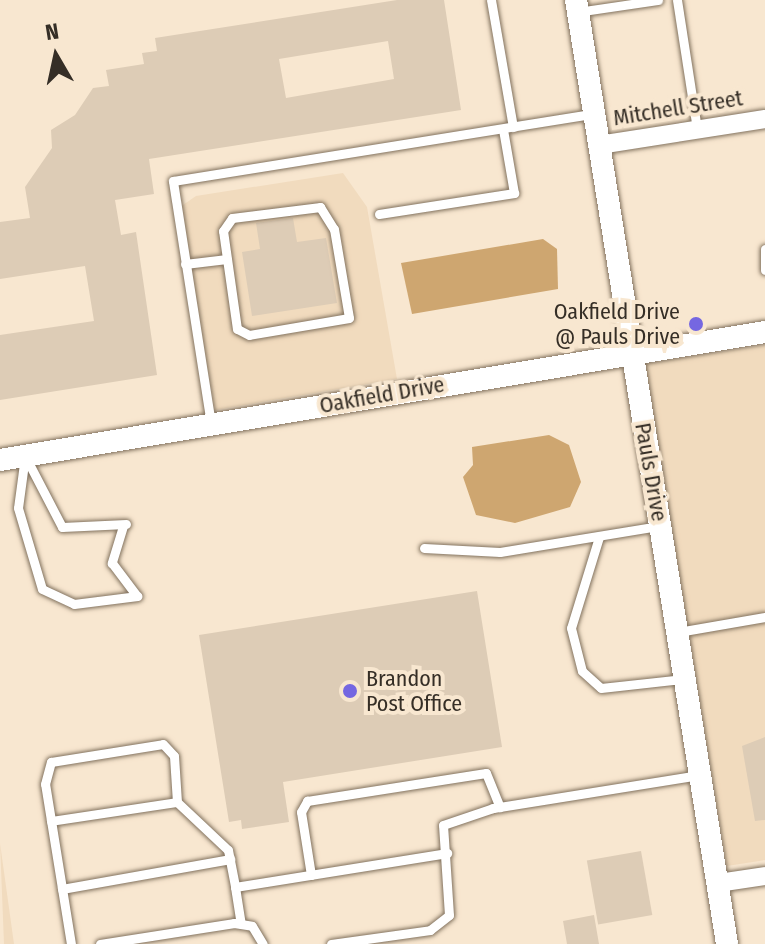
<!DOCTYPE html>
<style>
body{margin:0}
#map{position:relative;width:765px;height:944px;overflow:hidden;background:#f8e7d0;font-family:"Fira Sans Condensed",sans-serif}
div>[style]{position:absolute}
[style*='--x']{left:calc(var(--x)*1px);top:calc(var(--y)*1px);width:calc(var(--w)*1px);rotate:calc(var(--a)*1deg)}
.built>*{inset:0;background:#f1dbbe}
.water>*{inset:0;background:#cea670}
.building>*{inset:0;background:#ddccb6;transform-origin:0 0}
.roads{filter:drop-shadow(0 0 2px #82725e) drop-shadow(0 0 2px #82725e)}
.service>*{height:9px;margin:-4.5px;padding:0 4.5px;transform-origin:4.5px;border-radius:4.5px;background:#fff}
.minor>*{height:18px;margin:-9px;padding:0 9px;transform-origin:9px;border-radius:9px;background:#fff}
.tertiary>*{height:22px;margin:-11px;padding:0 11px;transform-origin:11px;border-radius:11px;background:#fff}
.dots>*{width:22px;height:22px;translate:-50% -50%;box-sizing:border-box;border:4px solid #f8e7d0;border-radius:50%}
span{translate:-50% -50%;white-space:nowrap;text-align:center;line-height:1.15;-webkit-text-stroke:8px #f8e7d0;paint-order:stroke}
.street-label{font-size:22px;color:#352e26}
.poi-label{font-size:22px;color:#352e26}
.right{translate:-100% -50%;text-align:right}
.left{translate:0 -50%;text-align:left}
.north{position:absolute;left:16px;top:16px;width:80px;height:80px;-webkit-text-stroke:6px #f8e7d0;paint-order:stroke;rotate:351deg;font-size:22px;font-weight:700;line-height:32px;text-align:center;color:#352e26}
.north::after{content:'';display:block;margin:auto;width:28px;height:36px;background:#352e26;clip-path:polygon(50% 0,100% 100%,50% 72%,0 100%)}
</style>
<div id="map">
<div class="built">
<i style="clip-path:polygon(343px 173px,367px 207px,397px 379px,215px 410px,180px 207px,196px 196px)"></i>
<i style="clip-path:polygon(765px 345px,765px 860px,727px 866px,645px 364px)"></i>
<i style="clip-path:polygon(0 843px,14px 944px,4px 944px)"></i>
</div>
<div class="water">
<i style="clip-path:polygon(543px 239px,557px 249px,558px 289px,412px 314px,401px 263px)"></i>
<i style="clip-path:polygon(549px 435px,569px 445px,581px 482px,570px 507px,515px 523px,476px 515px,463px 477px,473px 465px,472px 447px)"></i>
</div>
<div class="building">
<i style="clip-path:polygon(evenodd,397px 0,444px 0,461px 110px,149px 159px,154px 194px,115px 200px,121px 235px,136px 232px,157px 375px,0 400px,0 335px,94px 321px,85px 266px,0 279px,0 222px,30px 218px,25px 187px,52px 148px,51px 130px,75px 115px,93px 88px,109px 86px,106px 70px,144px 64px,142px 53px,157px 51px,155px 38px,397px 0,388px 41px,394px 79px,286px 98px,279px 59px,388px 41px)"></i>
<i style="clip-path:polygon(293px 218px,297px 242px,326px 238px,337px 303px,252px 316px,242px 252px,260px 249px,256px 223px)"></i>
<i style="clip-path:polygon(477px 591px,502px 747px,283px 782px,289px 822px,242px 829px,241px 820px,229px 822px,199px 635px)"></i>
<i style="clip-path:polygon(765px 737px,765px 820px,755px 821px,742px 746px)"></i>
<i style="left:641px;top:851px;width:65px;height:55px;rotate:80deg"></i>
<i style="clip-path:polygon(594px 915px,599px 944px,567px 944px,563px 921px)"></i>
</div>
<div class="roads">
<div class="service">
<i style="--x:491;--y:0;--w:129;--a:80.2"></i>
<i style="--x:677;--y:0;--w:131;--a:81.2"></i>
<i style="--x:577;--y:12;--w:82;--a:-8.4"></i>
<i style="--x:320;--y:207;--w:26;--a:58"></i>
<i style="--x:334;--y:229;--w:90;--a:80.4"></i>
<i style="--x:349;--y:318;--w:101;--a:170.4"></i>
<i style="--x:249;--y:335;--w:13;--a:-153"></i>
<i style="--x:237;--y:329;--w:99;--a:-98.1"></i>
<i style="--x:223;--y:231;--w:16;--a:-55"></i>
<i style="--x:232;--y:218;--w:89;--a:-7.1"></i>
<i style="--x:379;--y:214;--w:137;--a:-8.8"></i>
<i style="--x:514;--y:193;--w:65;--a:-99.8"></i>
<i style="--x:765;--y:249;--w:21;--a:90"></i>
<i style="--x:185;--y:264;--w:42;--a:-6.8"></i>
<i style="--x:211;--y:424;--w:246;--a:-98.9"></i>
<i style="--x:173;--y:181;--w:425;--a:-9.1"></i>
<i style="--x:126;--y:524;--w:64;--a:177.3"></i>
<i style="--x:62;--y:527;--w:80;--a:-117.5"></i>
<i style="--x:25;--y:456;--w:52;--a:97.7"></i>
<i style="--x:18;--y:508;--w:84;--a:73.5"></i>
<i style="--x:42;--y:589;--w:35;--a:25"></i>
<i style="--x:74;--y:604;--w:64;--a:-7.2"></i>
<i style="--x:123;--y:526;--w:39;--a:107"></i>
<i style="--x:112;--y:563;--w:41;--a:52.9"></i>
<i style="--x:599;--y:537;--w:95;--a:107.1"></i>
<i style="--x:571;--y:628;--w:44;--a:75.7"></i>
<i style="--x:582;--y:671;--w:25;--a:42"></i>
<i style="--x:601;--y:688;--w:81;--a:-6.3"></i>
<i style="--x:424;--y:548;--w:76;--a:3"></i>
<i style="--x:500;--y:552;--w:160;--a:-9.3"></i>
<i style="--x:678;--y:632;--w:88;--a:-9.8"></i>
<i style="--x:51;--y:821;--w:127;--a:-8.6"></i>
<i style="--x:311;--y:875;--w:64;--a:-99"></i>
<i style="--x:301;--y:812;--w:13;--a:-61"></i>
<i style="--x:307;--y:801;--w:181;--a:-8.9"></i>
<i style="--x:486;--y:773;--w:37;--a:68"></i>
<i style="--x:235;--y:887;--w:37;--a:81"></i>
<i style="--x:62;--y:889;--w:171;--a:-10.1"></i>
<i style="--x:71;--y:944;--w:162;--a:-99.2"></i>
<i style="--x:45;--y:784;--w:23;--a:-75"></i>
<i style="--x:51;--y:762;--w:113;--a:-9.1"></i>
<i style="--x:163;--y:744;--w:16;--a:47"></i>
<i style="--x:174;--y:756;--w:46;--a:86.3"></i>
<i style="--x:177;--y:802;--w:70;--a:43.3"></i>
<i style="--x:228;--y:850;--w:38;--a:79"></i>
<i style="--x:235;--y:887;--w:215;--a:-9.1"></i>
<i style="--x:100;--y:944;--w:136;--a:-8.9"></i>
<i style="--x:234;--y:923;--w:18;--a:9"></i>
<i style="--x:252;--y:926;--w:21;--a:59"></i>
<i style="--x:331;--y:944;--w:100;--a:-8"></i>
<i style="--x:430;--y:930;--w:24;--a:-38"></i>
<i style="--x:449;--y:915;--w:90;--a:-93.8"></i>
<i style="--x:443;--y:825;--w:53;--a:-18.8"></i>
<i style="--x:493;--y:808;--w:209;--a:-9.1"></i>
</div>
<div class="minor">
<i style="--x:599;--y:145;--w:168;--a:-8.9"></i>
<i style="--x:718;--y:883;--w:48;--a:-8.5"></i>
</div>
<div class="tertiary">
<i style="--x:576;--y:0;--w:956;--a:80.91"></i>
<i style="--x:0;--y:460;--w:776;--a:-9.5"></i>
</div>
</div>
<div class="dots">
<i style="left:696px;top:324px;background:#7567e1"></i>
<i style="left:350px;top:691px;background:#7567e1"></i>
</div>
<div class="street-label">
<span style="left:678px;top:108px;rotate:-9deg">Mitchell Street</span>
<span style="left:382px;top:395px;rotate:-10deg">Oakfield Drive</span>
<span style="left:651px;top:472px;rotate:80deg">Pauls Drive</span>
</div>
<div class="poi-label">
<span class="right" style="left:680px;top:324px">Oakfield Drive<br>@ Pauls Drive</span>
<span class="left" style="left:366px;top:691px">Brandon<br>Post Office</span>
</div>
<div class="north">N</div>
</div>
